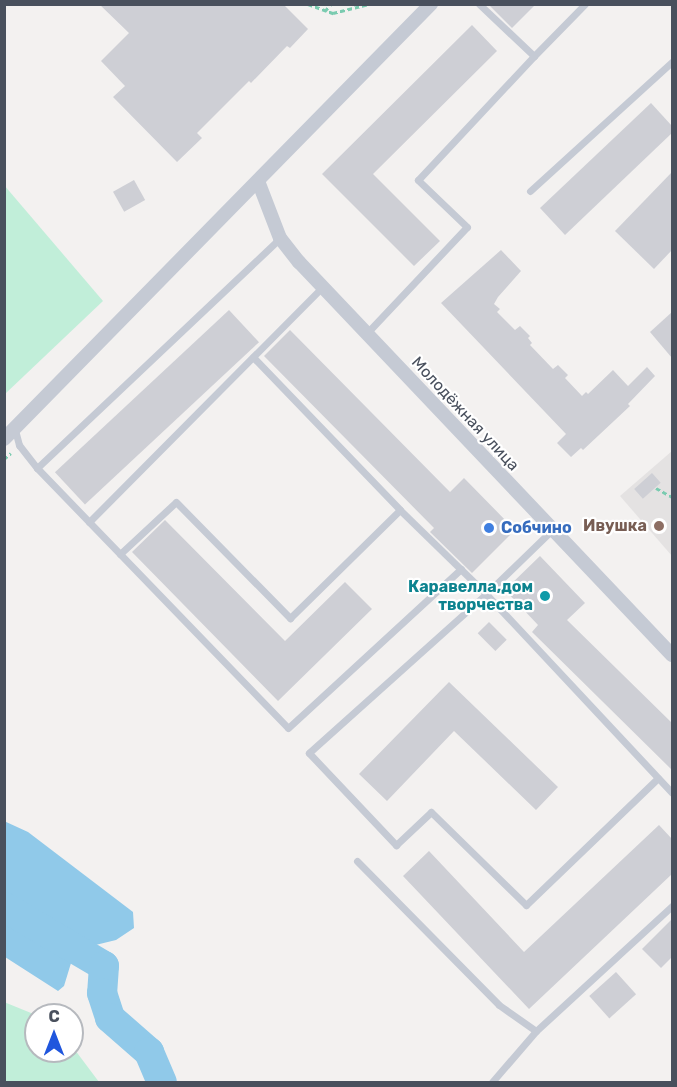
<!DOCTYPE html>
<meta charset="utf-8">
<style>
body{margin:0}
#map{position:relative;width:677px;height:1087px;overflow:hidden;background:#f3f1f0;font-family:Rubik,sans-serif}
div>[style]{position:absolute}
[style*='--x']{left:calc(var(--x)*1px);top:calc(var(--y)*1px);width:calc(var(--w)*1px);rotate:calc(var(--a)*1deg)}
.education>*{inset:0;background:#e4e2e2}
.green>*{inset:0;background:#c1eed9}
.water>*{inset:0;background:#90c9e9}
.river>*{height:30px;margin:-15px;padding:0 15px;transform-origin:15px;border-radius:15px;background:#90c9e9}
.building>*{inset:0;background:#cecfd5;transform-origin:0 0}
.path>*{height:3px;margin-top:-1.5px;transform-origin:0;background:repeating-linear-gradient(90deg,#7acbb0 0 4.5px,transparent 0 7.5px)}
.service>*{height:7px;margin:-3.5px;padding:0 3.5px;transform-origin:3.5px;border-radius:3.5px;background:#c5cad4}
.minor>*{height:14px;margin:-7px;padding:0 7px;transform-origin:7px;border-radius:7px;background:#c5cad4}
.dots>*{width:16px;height:16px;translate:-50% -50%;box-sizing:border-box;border:3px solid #fff;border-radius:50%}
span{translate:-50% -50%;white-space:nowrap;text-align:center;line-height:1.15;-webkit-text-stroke:4.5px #fff;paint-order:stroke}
.street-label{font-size:16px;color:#49505d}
.education-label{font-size:16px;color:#785e54;font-weight:700}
.right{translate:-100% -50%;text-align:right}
.shop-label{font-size:16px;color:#366cbe;font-weight:700}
.left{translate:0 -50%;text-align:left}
.culture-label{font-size:16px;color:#0d838f;font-weight:700}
.frame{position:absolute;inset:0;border:6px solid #49505d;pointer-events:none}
.north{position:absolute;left:24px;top:1003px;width:60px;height:60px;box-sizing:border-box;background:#fff;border:2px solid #b6b9be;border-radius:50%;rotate:0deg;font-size:16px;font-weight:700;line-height:24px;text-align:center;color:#49505d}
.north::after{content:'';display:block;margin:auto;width:21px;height:27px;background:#2056dd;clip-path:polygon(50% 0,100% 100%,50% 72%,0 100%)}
</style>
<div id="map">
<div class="education">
<i style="clip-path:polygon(672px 451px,672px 556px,620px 496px)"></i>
</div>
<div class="green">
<i style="clip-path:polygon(4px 185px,103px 301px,5px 394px,4px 394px)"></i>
<i style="clip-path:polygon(4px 1002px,36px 1015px,36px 1051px,72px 1051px,72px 1046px,99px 1082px,5px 1082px)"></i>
</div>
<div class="water">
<i style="clip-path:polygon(4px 821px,28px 832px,133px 912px,134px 928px,116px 940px,75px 950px,64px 986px,58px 991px,5px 957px)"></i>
</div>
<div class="river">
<i style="--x:4;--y:907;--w:116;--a:30.5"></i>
<i style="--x:104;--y:966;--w:27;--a:94"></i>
<i style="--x:102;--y:993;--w:26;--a:72"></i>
<i style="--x:110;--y:1018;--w:52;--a:41.1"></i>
<i style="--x:149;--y:1052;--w:33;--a:67"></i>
</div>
<div class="building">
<i style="clip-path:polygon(99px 4px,283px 4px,308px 29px,290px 48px,287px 46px,251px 83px,249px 81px,197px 133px,202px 138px,177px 162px,113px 97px,125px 86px,101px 61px,129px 33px)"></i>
<i style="clip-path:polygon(488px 4px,536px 4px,512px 28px)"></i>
<i style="clip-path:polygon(472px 25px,497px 51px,373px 174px,440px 241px,414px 266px,322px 174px)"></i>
<i style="clip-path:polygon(651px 103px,672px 126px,672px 133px,565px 235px,540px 208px)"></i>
<i style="clip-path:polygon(672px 172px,672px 250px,654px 269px,615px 231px)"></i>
<i style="left:134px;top:180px;width:23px;height:24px;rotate:61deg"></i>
<i style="clip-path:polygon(501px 250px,521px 271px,498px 297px,494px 304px,500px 309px,497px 312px,515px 330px,520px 326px,530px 336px,528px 338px,532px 343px,530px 345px,553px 369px,558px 365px,568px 375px,565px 378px,582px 396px,586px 392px,588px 394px,613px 370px,628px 386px,647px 367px,655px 376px,628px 404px,630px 406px,583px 450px,581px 448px,571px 457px,557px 443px,566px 434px,441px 303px)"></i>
<i style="left:229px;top:310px;width:44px;height:238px;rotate:47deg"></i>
<i style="clip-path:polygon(672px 312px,672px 358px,650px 332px)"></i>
<i style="clip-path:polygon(290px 330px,450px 492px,464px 478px,515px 530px,472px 573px,430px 532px,434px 528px,264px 356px)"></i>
<i style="left:652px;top:473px;width:13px;height:24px;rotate:48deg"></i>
<i style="clip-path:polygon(165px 520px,285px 641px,345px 582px,372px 609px,278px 701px,132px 552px)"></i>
<i style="clip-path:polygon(540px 556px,585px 603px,567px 620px,672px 723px,672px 770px,532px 632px,538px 625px,505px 590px)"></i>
<i style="left:489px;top:622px;width:25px;height:16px;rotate:45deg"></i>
<i style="clip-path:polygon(449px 682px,558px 787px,536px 810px,454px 731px,387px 801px,359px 774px)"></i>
<i style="clip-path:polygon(659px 825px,672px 839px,672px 874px,529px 1009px,403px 876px,429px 851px,524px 952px)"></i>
<i style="clip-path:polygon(672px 919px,672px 957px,661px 968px,642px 949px)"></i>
<i style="left:616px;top:972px;width:30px;height:36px;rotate:48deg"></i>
</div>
<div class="path">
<i style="--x:308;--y:4;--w:27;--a:20"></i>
<i style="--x:333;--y:13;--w:36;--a:-14"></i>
<i style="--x:325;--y:11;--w:9;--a:-49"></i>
<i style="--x:4;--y:459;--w:9;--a:-41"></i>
<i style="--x:656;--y:488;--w:18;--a:29"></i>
</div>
<div class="service">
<i style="--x:534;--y:56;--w:73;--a:-45.6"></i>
<i style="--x:530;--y:191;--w:192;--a:-42.3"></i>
<i style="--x:366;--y:334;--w:147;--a:-46.7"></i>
<i style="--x:467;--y:227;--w:68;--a:-136.2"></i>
<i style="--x:418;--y:180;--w:170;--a:-46.9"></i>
<i style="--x:534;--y:56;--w:76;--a:-136.6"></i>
<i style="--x:253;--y:357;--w:212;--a:46.1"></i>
<i style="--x:400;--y:510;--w:120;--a:44.3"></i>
<i style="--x:486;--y:594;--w:272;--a:46.9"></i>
<i style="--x:15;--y:430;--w:16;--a:75"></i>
<i style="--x:19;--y:445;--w:29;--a:52"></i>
<i style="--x:37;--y:468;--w:361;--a:46"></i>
<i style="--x:288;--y:728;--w:235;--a:-42.6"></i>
<i style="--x:37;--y:468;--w:335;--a:-43.4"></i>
<i style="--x:89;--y:522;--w:331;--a:-45.2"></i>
<i style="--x:552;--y:530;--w:92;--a:135.9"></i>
<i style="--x:486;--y:594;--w:238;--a:138.1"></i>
<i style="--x:309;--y:753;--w:127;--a:46.6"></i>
<i style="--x:396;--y:845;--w:48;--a:-43.3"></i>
<i style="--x:431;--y:812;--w:133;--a:44.4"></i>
<i style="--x:526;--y:905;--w:183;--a:-43.9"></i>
<i style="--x:120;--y:554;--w:76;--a:-42.9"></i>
<i style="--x:176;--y:502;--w:163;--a:45.5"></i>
<i style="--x:290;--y:618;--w:154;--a:-44.5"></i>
<i style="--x:357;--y:861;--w:202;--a:45.4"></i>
<i style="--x:499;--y:1005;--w:45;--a:35.1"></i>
<i style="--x:492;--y:1082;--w:67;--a:-49.2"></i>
<i style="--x:536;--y:1031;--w:185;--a:-42.6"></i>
</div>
<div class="minor">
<i style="--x:258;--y:181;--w:61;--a:68.9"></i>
<i style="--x:280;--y:238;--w:31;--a:52"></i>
<i style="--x:299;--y:262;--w:542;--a:46.5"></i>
<i style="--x:4;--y:439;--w:610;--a:-45.53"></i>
</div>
<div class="dots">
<i style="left:659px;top:526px;background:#8d6e63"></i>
<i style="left:489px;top:528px;background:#3f7fe0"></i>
<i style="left:545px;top:596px;background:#0f9aa8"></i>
</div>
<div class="street-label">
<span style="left:465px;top:414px;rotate:47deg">Молодёжная улица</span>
</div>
<div class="education-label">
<span class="right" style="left:647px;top:526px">Ивушка</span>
</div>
<div class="shop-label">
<span class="left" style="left:501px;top:528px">Собчино</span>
</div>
<div class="culture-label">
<span class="right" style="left:533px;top:596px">Каравелла,дом<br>творчества</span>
</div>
<div class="frame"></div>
<div class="north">С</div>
</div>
